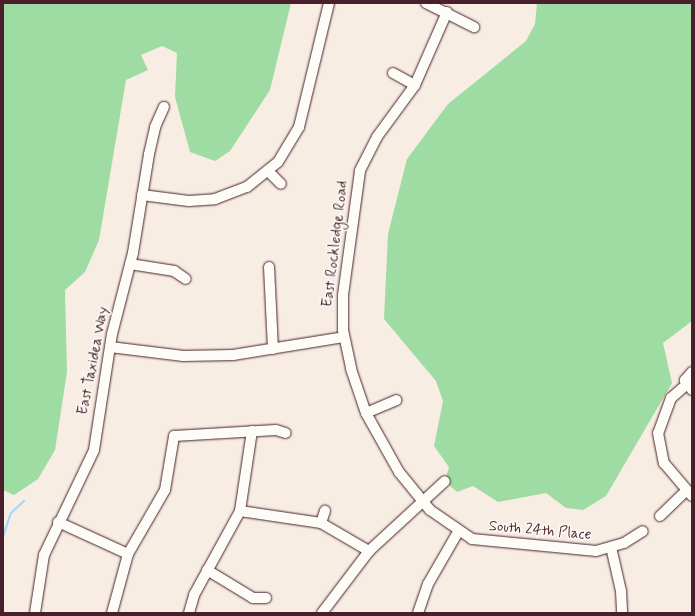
<!DOCTYPE html>
<style>
body{margin:0}
#map{position:relative;width:695px;height:616px;overflow:hidden;background:#f7ede2;font-family:Mynerve,sans-serif}
div>[style]{position:absolute}
[style*='--x']{left:calc(var(--x)*1px);top:calc(var(--y)*1px);width:calc(var(--w)*1px);rotate:calc(var(--a)*1deg)}
.green>*{inset:0;background:#9fdca3}
.stream>*{height:2px;margin:-1px;padding:0 1px;transform-origin:1px;border-radius:1px;background:#9cd9fd}
.roads{filter:drop-shadow(0 0 1px #4a1f2b) drop-shadow(0 0 1px #4a1f2b)}
.minor>*{height:10px;margin:-5px;padding:0 5px;transform-origin:5px;border-radius:5px;background:#fdfcf7}
span{translate:-50% -50%;white-space:nowrap;text-align:center;line-height:1.15;-webkit-text-stroke:3px #fdfcf7;paint-order:stroke}
.street-label{font-size:15px;color:#4a1f2b}
.frame{position:absolute;inset:0;border:4px solid #4a1f2b;pointer-events:none}
</style>
<div id="map">
<div class="green">
<i style="clip-path:polygon(3px 3px,291px 3px,270px 90px,230px 151px,215px 161px,190px 152px,175px 97px,177px 53px,162px 46px,141px 55px,148px 70px,126px 80px,99px 240px,85px 272px,65px 290px,67px 372px,55px 450px,38px 479px,14px 495px,3px 490px)"></i>
<i style="clip-path:polygon(537px 3px,692px 3px,692px 321px,663px 343px,672px 383px,606px 496px,583px 510px,566px 508px,546px 493px,498px 502px,473px 486px,457px 492px,445px 481px,449px 467px,434px 446px,443px 401px,436px 381px,384px 319px,388px 234px,407px 159px,448px 104px,526px 41px,535px 24px)"></i>
</div>
<div class="stream">
<i style="--x:3;--y:537;--w:25;--a:-72"></i>
<i style="--x:11;--y:513;--w:18;--a:-43"></i>
</div>
<div class="roads">
<div class="minor">
<i style="--x:426;--y:3;--w:54;--a:26.6"></i>
<i style="--x:447;--y:12;--w:80;--a:113.7"></i>
<i style="--x:415;--y:85;--w:64;--a:126.2"></i>
<i style="--x:377;--y:137;--w:38;--a:117"></i>
<i style="--x:360;--y:171;--w:125;--a:97.8"></i>
<i style="--x:343;--y:295;--w:35;--a:90"></i>
<i style="--x:343;--y:330;--w:40;--a:78"></i>
<i style="--x:351;--y:369;--w:46;--a:71.2"></i>
<i style="--x:366;--y:413;--w:68;--a:60.8"></i>
<i style="--x:399;--y:472;--w:49;--a:50.8"></i>
<i style="--x:430;--y:510;--w:51;--a:34.6"></i>
<i style="--x:472;--y:539;--w:125;--a:5.5"></i>
<i style="--x:596;--y:551;--w:29;--a:-16"></i>
<i style="--x:624;--y:543;--w:22;--a:-32"></i>
<i style="--x:393;--y:73;--w:25;--a:29"></i>
<i style="--x:268;--y:171;--w:18;--a:45"></i>
<i style="--x:142;--y:195;--w:47;--a:7.3"></i>
<i style="--x:189;--y:201;--w:26;--a:-4"></i>
<i style="--x:215;--y:199;--w:34;--a:-21"></i>
<i style="--x:247;--y:187;--w:40;--a:-39"></i>
<i style="--x:278;--y:162;--w:41;--a:-59"></i>
<i style="--x:299;--y:127;--w:128;--a:-76.4"></i>
<i style="--x:130;--y:264;--w:45;--a:9"></i>
<i style="--x:174;--y:271;--w:14;--a:34"></i>
<i style="--x:269;--y:267;--w:82;--a:87.2"></i>
<i style="--x:110;--y:347;--w:74;--a:7"></i>
<i style="--x:183;--y:356;--w:50;--a:-1.1"></i>
<i style="--x:233;--y:355;--w:112;--a:-9.2"></i>
<i style="--x:692;--y:372;--w:11;--a:131"></i>
<i style="--x:685;--y:380;--w:12;--a:55"></i>
<i style="--x:686;--y:385;--w:20;--a:139"></i>
<i style="--x:671;--y:398;--w:37;--a:110"></i>
<i style="--x:658;--y:433;--w:31;--a:79"></i>
<i style="--x:664;--y:463;--w:43;--a:49.7"></i>
<i style="--x:366;--y:413;--w:33;--a:-23"></i>
<i style="--x:240;--y:511;--w:82;--a:8.4"></i>
<i style="--x:321;--y:523;--w:56;--a:30.3"></i>
<i style="--x:660;--y:516;--w:36;--a:-44"></i>
<i style="--x:58;--y:522;--w:77;--a:24.6"></i>
<i style="--x:321;--y:523;--w:13;--a:-72"></i>
<i style="--x:611;--y:547;--w:45;--a:77.2"></i>
<i style="--x:621;--y:591;--w:22;--a:87"></i>
<i style="--x:207;--y:570;--w:54;--a:31.3"></i>
<i style="--x:253;--y:598;--w:13;--a:0"></i>
<i style="--x:35;--y:613;--w:59;--a:-81.2"></i>
<i style="--x:44;--y:555;--w:116;--a:-64.5"></i>
<i style="--x:94;--y:450;--w:117;--a:-81.2"></i>
<i style="--x:112;--y:334;--w:84;--a:-75.5"></i>
<i style="--x:133;--y:253;--w:100;--a:-80.8"></i>
<i style="--x:149;--y:154;--w:28;--a:-77"></i>
<i style="--x:155;--y:127;--w:22;--a:-66"></i>
<i style="--x:112;--y:613;--w:61;--a:-74.8"></i>
<i style="--x:128;--y:554;--w:74;--a:-60"></i>
<i style="--x:165;--y:490;--w:55;--a:-80.5"></i>
<i style="--x:174;--y:436;--w:102;--a:-3.4"></i>
<i style="--x:276;--y:430;--w:10;--a:17"></i>
<i style="--x:189;--y:613;--w:19;--a:-74"></i>
<i style="--x:194;--y:595;--w:96;--a:-61.3"></i>
<i style="--x:240;--y:511;--w:81;--a:-81.5"></i>
<i style="--x:322;--y:613;--w:78;--a:-52.8"></i>
<i style="--x:369;--y:551;--w:103;--a:-42.6"></i>
<i style="--x:418;--y:613;--w:31;--a:-71"></i>
<i style="--x:428;--y:584;--w:60;--a:-60"></i>
</div>
</div>
<div class="street-label">
<span style="left:336px;top:244px;rotate:-83deg">East Rockledge Road</span>
<span style="left:94px;top:361px;rotate:-79deg">East Taxidea Way</span>
<span style="left:540px;top:531px;rotate:5deg">South 24th Place</span>
</div>
<div class="frame"></div>
</div>
